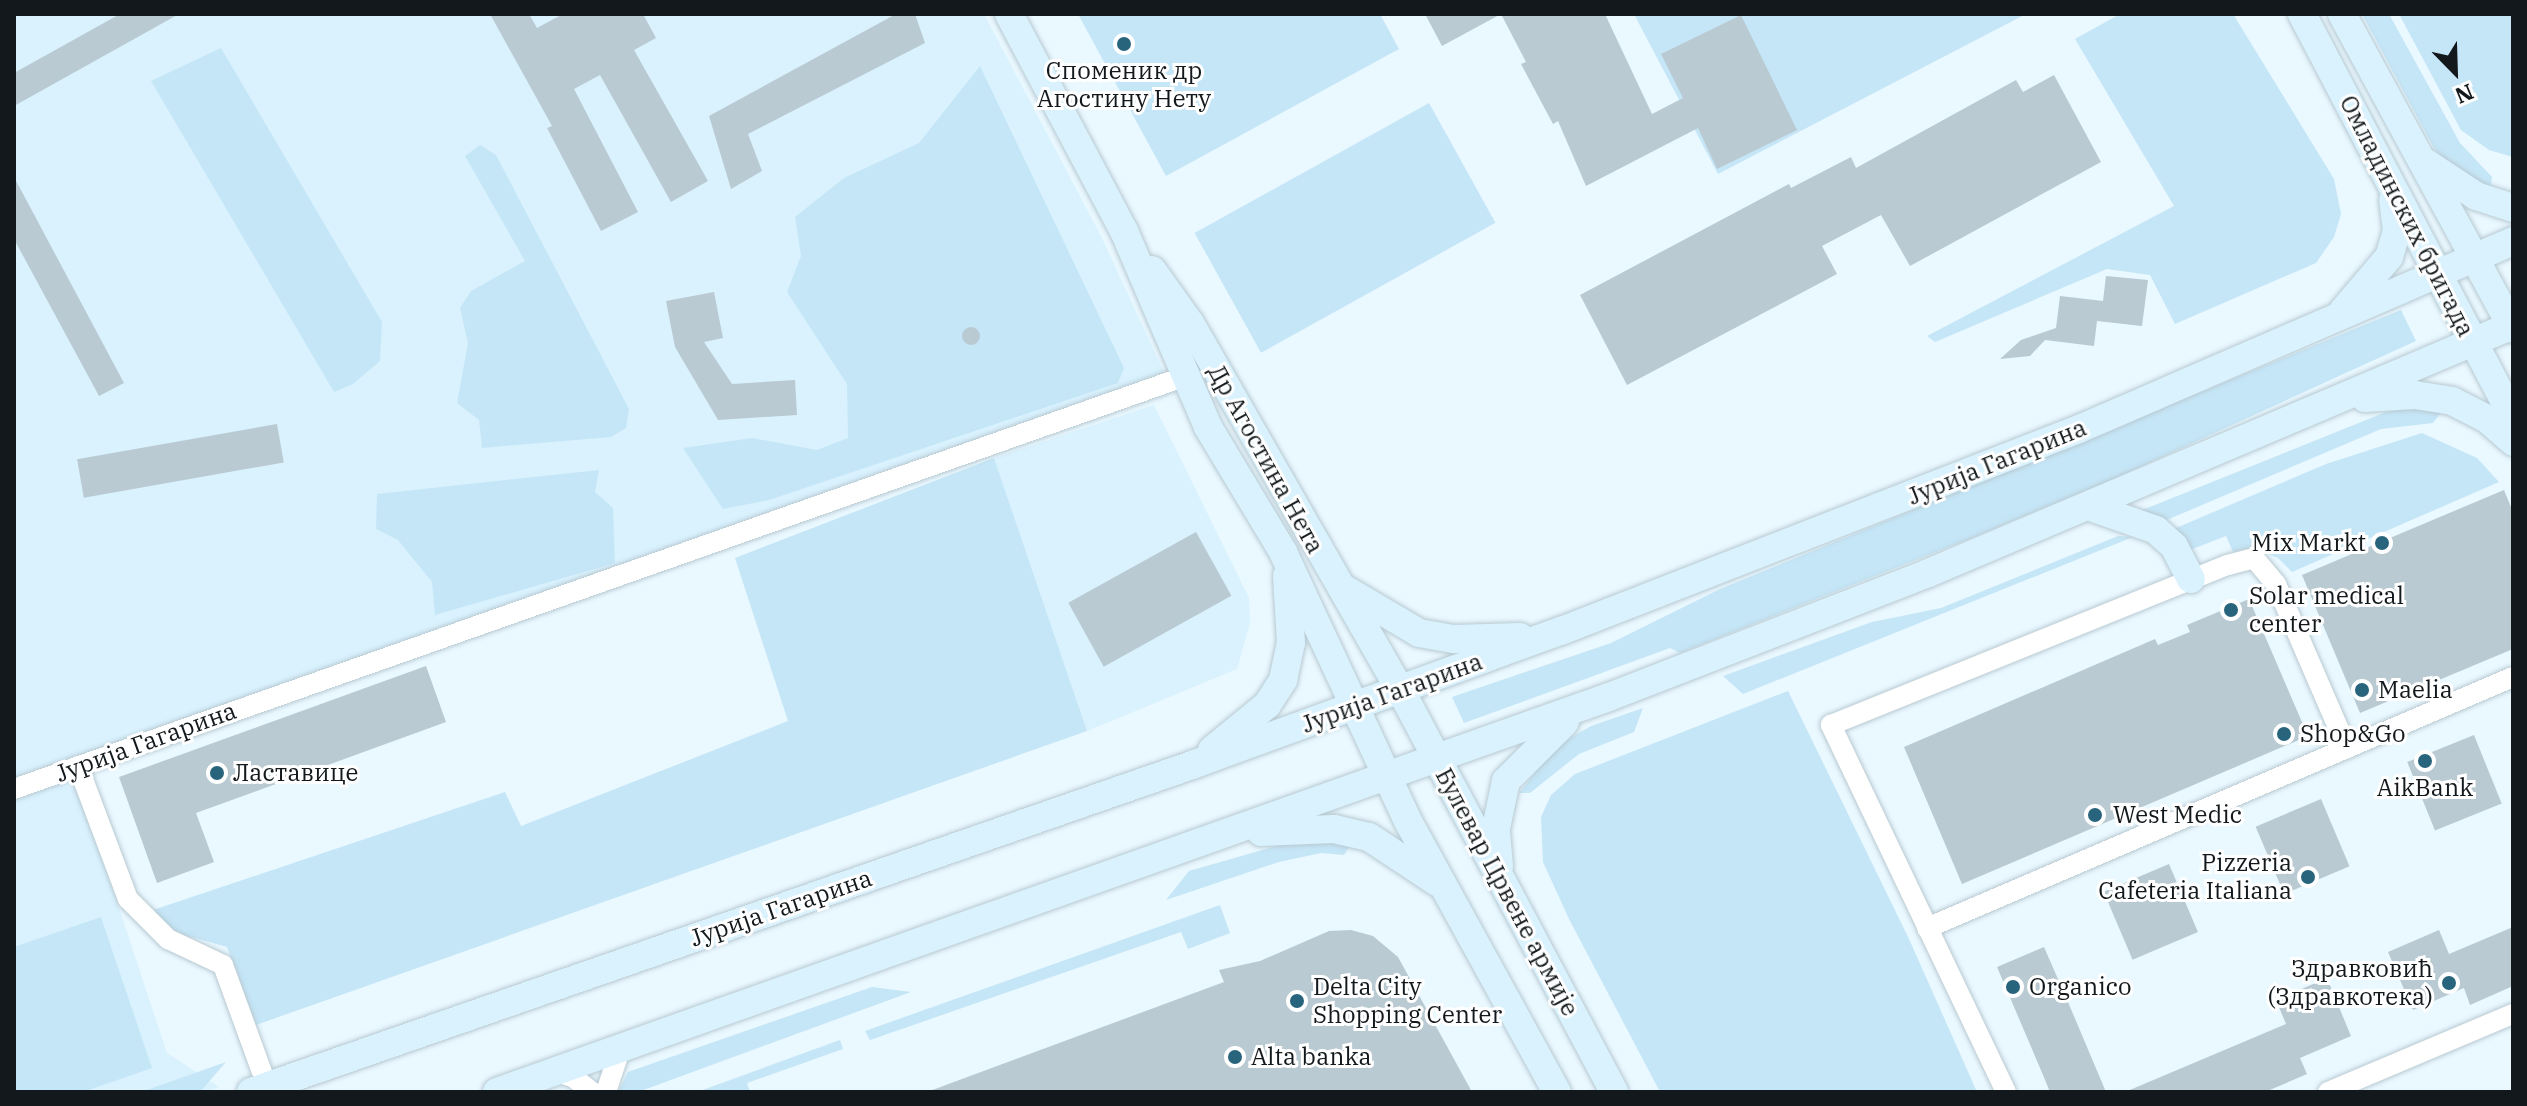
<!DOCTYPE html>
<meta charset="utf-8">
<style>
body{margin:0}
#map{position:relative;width:2527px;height:1106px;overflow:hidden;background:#eaf8ff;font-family:"IBM Plex Serif",serif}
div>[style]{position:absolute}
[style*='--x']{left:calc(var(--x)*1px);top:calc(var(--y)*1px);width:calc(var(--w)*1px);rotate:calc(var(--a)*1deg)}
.built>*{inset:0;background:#d9f2fe}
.green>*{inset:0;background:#c5e6f7;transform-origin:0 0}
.building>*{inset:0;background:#b9cad2;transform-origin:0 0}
.round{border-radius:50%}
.roads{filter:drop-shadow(0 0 2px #b8c9d1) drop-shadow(0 0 2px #b8c9d1)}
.street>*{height:20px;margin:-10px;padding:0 10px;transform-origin:10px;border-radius:10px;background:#fff}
.secondary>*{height:28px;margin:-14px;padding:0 14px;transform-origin:14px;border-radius:14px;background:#d9f2fd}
.dots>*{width:22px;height:22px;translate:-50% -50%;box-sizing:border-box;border:4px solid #fff;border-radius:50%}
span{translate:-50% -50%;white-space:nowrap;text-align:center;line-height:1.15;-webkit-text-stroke:6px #fff;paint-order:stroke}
.poi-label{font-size:24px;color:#12181b}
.right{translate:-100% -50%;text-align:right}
.left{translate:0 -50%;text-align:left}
.street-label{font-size:24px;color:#12181b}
.frame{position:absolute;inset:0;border:16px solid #12181b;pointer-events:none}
.north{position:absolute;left:2415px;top:32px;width:80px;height:80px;-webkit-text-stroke:6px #fff;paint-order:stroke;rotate:157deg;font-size:22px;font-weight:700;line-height:32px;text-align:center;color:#12181b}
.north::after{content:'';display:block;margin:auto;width:28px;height:36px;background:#12181b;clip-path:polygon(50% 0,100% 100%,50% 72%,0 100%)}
</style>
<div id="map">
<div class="built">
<i style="clip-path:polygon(14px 14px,984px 14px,1101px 236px,1168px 381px,73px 769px,167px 1053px,219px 1087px,206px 1092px,14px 1092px)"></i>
<i style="clip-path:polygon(1154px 405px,1249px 598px,1250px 623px,1237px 669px,1087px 731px,994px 458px)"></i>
</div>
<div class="green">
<i style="clip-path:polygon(1078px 14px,1380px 14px,1399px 49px,1166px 176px)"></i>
<i style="clip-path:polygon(1634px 14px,2026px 14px,1718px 174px)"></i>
<i style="clip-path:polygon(2120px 14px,2233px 14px,2334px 179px,2341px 214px,2334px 237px,2316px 263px,2175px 324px,2150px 275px,2107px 269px,1935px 342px,1927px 336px,2174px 206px,2075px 39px)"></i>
<i style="clip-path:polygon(2362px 14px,2389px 14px,2460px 143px,2492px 177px,2490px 193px,2461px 177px,2435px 150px)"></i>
<i style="clip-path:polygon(2399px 14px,2513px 14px,2513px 157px,2489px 150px,2461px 130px)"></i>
<i style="clip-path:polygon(221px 48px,382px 322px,380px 361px,353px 384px,334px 392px,151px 81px)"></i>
<i style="clip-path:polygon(980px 66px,1124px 368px,1118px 383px,769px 500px,723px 509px,683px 448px,752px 438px,817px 450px,848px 438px,847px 384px,787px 292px,801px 256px,795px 217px,844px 178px,919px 143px)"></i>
<i style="left:1429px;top:103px;width:137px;height:268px;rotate:61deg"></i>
<i style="clip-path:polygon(480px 145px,496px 155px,629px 409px,626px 428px,611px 437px,482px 448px,479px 420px,457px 403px,468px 343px,460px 308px,471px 291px,525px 261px,465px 156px)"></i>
<i style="clip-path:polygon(2401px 310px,2416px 341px,2116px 478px,1969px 539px,1680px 653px,1670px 648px,1464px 723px,1452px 697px,1611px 643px,1720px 589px)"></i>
<i style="clip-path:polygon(2396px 408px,2443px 410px,2433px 423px,2381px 429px,2162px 522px,2135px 513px)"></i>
<i style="clip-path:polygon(2422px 433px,2477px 458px,2499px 482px,2292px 572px,2278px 558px,2253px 548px,2233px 552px,2226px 536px,2190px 550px,2169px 531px,2326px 464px)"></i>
<i style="clip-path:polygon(994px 458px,1087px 731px,256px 1025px,227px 947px,166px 930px,150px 911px,505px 792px,521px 826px,788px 721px,735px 558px)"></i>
<i style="clip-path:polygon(599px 470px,595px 492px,613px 508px,615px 563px,435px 615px,432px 582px,398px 540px,376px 529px,377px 494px)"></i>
<i style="clip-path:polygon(2118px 536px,2133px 537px,1743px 694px,1723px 676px,1872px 622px,1941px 608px)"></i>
<i style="clip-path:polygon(1788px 691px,1909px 939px,1977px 1092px,1660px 1092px,1569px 919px,1543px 862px,1541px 817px,1551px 795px,1575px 774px)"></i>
<i style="clip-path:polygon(1643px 708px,1634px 732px,1579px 754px,1530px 793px,1519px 793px,1556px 746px,1591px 726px)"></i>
<i style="clip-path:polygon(1294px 841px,1352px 843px,1344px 855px,1321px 853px,1279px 862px,1166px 900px,1189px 871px)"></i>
<i style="clip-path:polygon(1220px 905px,1230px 933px,1188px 949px,1181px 932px,870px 1040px,865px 1031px)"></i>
<i style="clip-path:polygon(101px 917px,152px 1068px,83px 1092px,14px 1092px,14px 947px)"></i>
<i style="clip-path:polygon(872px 987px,911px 992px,638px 1092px,618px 1092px,628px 1072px)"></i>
<i style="clip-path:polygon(840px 1040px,843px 1049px,747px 1083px,750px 1092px,697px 1092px)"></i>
<i style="clip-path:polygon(226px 1062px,200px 1092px,141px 1092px)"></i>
</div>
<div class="building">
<i style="clip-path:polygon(120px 14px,179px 14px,14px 106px,14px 73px)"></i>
<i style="clip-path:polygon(490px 14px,529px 14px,537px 28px,563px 14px,643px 14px,656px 38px,634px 50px,708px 181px,671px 202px,600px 75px,574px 89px,638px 212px,601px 231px,547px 128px,552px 126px)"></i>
<i style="clip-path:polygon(896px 14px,915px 14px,925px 43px,748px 134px,762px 171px,731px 189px,709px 116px)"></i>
<i style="clip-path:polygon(1425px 14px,1605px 14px,1652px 114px,1683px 98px,1661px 54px,1741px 15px,1797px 130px,1717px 169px,1698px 128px,1586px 186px,1558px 121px,1553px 124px,1521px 64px,1526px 62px,1501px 14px,1442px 46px)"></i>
<i style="clip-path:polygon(2054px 75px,2101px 162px,1910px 266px,1881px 215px,1822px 246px,1837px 274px,1627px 385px,1580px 295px,1789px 184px,1791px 188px,1851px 157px,1856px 168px,2016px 80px,2023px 92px)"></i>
<i style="clip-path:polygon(14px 177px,124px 383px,99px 396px,14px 239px)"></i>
<i style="clip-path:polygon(2106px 276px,2148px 280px,2142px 326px,2097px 321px,2094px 346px,2045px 340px,2030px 356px,2000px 359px,2021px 340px,2056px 328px,2060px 296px,2103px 301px)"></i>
<i style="clip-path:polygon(714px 292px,723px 338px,704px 342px,732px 384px,795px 380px,797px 415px,718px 420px,675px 347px,666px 301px)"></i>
<i class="round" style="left:962px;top:327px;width:18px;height:18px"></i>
<i style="left:277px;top:424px;width:39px;height:203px;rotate:80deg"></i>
<i style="clip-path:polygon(2504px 490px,2513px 512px,2513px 649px,2360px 713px,2302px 575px)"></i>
<i style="left:1196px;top:532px;width:73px;height:146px;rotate:61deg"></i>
<i style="clip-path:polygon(2249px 599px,2308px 736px,1962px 884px,1904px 747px,2155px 639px,2158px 645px,2190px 632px,2187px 625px)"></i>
<i style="clip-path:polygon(426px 666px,446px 722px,196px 813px,214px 862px,157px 883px,119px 777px)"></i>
<i style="left:2474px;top:735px;width:74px;height:72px;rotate:68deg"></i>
<i style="left:2321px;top:799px;width:73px;height:71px;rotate:67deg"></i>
<i style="left:2169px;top:864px;width:74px;height:71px;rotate:67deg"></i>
<i style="clip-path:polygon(2513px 927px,2513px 986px,2470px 1005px,2464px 988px,2413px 1010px,2388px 952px,2439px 930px,2449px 954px)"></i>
<i style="clip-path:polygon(1351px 930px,1373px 936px,1398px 957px,1472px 1092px,927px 1092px,1224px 982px,1219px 970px,1260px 961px,1329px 931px)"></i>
<i style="clip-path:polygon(2044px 947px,2068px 1002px,2106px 1092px,2050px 1092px,2043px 1075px,1997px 967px)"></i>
<i style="clip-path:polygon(2327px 978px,2351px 1036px,2300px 1058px,2307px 1074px,2265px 1092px,2125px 1092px,2286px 1024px,2276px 1000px)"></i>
</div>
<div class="roads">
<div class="street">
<i style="--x:78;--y:766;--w:142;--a:69.4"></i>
<i style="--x:128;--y:899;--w:57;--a:45"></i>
<i style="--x:168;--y:939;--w:61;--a:25.3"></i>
<i style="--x:223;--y:965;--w:129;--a:70"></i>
<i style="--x:14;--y:789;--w:1239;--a:-19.41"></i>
<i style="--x:1927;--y:928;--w:637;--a:-23.19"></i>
<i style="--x:555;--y:1072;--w:19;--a:16"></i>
<i style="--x:573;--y:1077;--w:24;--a:38"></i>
<i style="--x:606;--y:1092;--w:47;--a:-71.6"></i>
<i style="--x:2006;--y:1092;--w:407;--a:-115.5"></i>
<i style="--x:1831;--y:725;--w:428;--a:-22"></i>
<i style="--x:2228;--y:565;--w:27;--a:-15"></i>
<i style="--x:2254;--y:558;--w:34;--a:50"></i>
<i style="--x:2276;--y:584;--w:179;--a:66.6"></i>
<i style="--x:2328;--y:1092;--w:201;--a:-22.9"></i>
</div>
<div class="secondary">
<i style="--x:1009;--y:14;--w:246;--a:62.1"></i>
<i style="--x:1124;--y:231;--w:213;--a:66.8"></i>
<i style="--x:1208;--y:427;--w:146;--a:59"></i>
<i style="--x:1283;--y:552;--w:299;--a:65.1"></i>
<i style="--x:1409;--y:823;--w:307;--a:61.2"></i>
<i style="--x:2302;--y:14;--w:456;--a:62.4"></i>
<i style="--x:2342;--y:14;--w:358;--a:61.5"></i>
<i style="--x:2426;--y:163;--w:60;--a:33.4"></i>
<i style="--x:2476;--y:196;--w:39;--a:18"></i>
<i style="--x:1152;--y:270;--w:65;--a:54.4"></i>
<i style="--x:1190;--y:323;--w:424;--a:60.2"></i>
<i style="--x:1401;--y:691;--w:454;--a:62"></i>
<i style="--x:2343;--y:311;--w:71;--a:-49.6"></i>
<i style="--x:2389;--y:257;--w:27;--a:-73"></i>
<i style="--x:2397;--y:231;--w:31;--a:-97"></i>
<i style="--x:2365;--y:398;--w:50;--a:-3.4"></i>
<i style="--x:2415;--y:395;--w:37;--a:9"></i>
<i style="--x:2452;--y:401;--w:39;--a:27"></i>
<i style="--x:2487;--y:419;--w:35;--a:41"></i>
<i style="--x:2088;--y:506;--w:72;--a:19.4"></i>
<i style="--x:2156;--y:530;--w:24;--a:42"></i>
<i style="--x:2174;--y:546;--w:37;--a:63"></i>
<i style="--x:1343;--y:588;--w:88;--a:30.6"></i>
<i style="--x:1419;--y:633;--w:36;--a:10"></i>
<i style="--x:1454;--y:639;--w:66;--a:-1.7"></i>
<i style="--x:1212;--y:750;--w:71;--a:-39.3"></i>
<i style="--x:1267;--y:705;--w:30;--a:-57"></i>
<i style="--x:1283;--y:680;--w:38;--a:-78"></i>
<i style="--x:1291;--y:643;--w:67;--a:-93.4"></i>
<i style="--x:1261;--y:832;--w:73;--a:-2.4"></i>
<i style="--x:1334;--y:829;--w:36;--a:13"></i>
<i style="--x:1369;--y:837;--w:82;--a:33.5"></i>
<i style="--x:1499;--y:866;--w:38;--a:-95"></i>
<i style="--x:1496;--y:828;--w:48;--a:-78"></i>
<i style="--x:1506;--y:781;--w:83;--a:-45"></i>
<i style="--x:251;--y:1092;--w:996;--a:-19.16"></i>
<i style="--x:1192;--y:765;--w:393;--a:-20"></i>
<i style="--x:1561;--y:631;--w:556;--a:-21.3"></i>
<i style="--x:2079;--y:429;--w:473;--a:-23.4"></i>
<i style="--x:497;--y:1092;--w:1180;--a:-19.56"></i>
<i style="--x:1609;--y:697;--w:340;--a:-21.2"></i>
<i style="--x:1926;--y:574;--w:638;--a:-22.99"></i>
</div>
</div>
<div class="dots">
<i style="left:1124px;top:44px;background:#29647d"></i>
<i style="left:2382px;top:543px;background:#29647d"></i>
<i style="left:2231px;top:610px;background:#29647d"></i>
<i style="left:2362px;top:690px;background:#29647d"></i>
<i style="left:2284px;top:734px;background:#29647d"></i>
<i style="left:2425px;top:761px;background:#29647d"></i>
<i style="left:217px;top:773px;background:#29647d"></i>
<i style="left:2095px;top:815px;background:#29647d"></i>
<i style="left:2308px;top:877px;background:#29647d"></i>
<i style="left:2449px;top:983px;background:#29647d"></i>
<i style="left:2013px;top:987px;background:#29647d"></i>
<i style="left:1297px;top:1001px;background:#29647d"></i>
<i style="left:1235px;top:1057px;background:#29647d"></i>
</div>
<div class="poi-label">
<span style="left:1124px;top:85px">Споменик др<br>Агостину Нету</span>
<span class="right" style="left:2366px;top:543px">Mix Markt</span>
<span class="left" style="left:2249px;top:610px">Solar medical<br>center</span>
<span class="left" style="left:2378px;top:690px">Maelia</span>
<span class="left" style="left:2300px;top:734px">Shop&amp;Go</span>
<span class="left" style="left:233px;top:773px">Ластавице</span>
<span style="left:2425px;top:788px">AikBank</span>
<span class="left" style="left:2113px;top:815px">West Medic</span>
<span class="right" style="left:2292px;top:877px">Pizzeria<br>Cafeteria Italiana</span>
<span class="right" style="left:2433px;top:983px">Здравковић<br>(Здравкотека)</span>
<span class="left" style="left:1313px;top:1001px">Delta City<br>Shopping Center</span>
<span class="left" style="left:2029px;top:987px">Organico</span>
<span class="left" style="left:1251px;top:1057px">Alta banka</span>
</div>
<div class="street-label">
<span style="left:2407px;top:216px;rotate:63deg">Омладинских бригада</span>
<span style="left:1266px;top:459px;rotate:61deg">Др Агостина Нета</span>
<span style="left:1997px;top:462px;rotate:-22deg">Јурија Гагарина</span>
<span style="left:1392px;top:693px;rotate:-20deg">Јурија Гагарина</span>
<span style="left:146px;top:742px;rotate:-20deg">Јурија Гагарина</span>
<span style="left:1507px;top:892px;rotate:62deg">Булевар Црвене армије</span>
<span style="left:781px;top:908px;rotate:-19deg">Јурија Гагарина</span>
</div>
<div class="frame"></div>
<div class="north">N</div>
</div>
